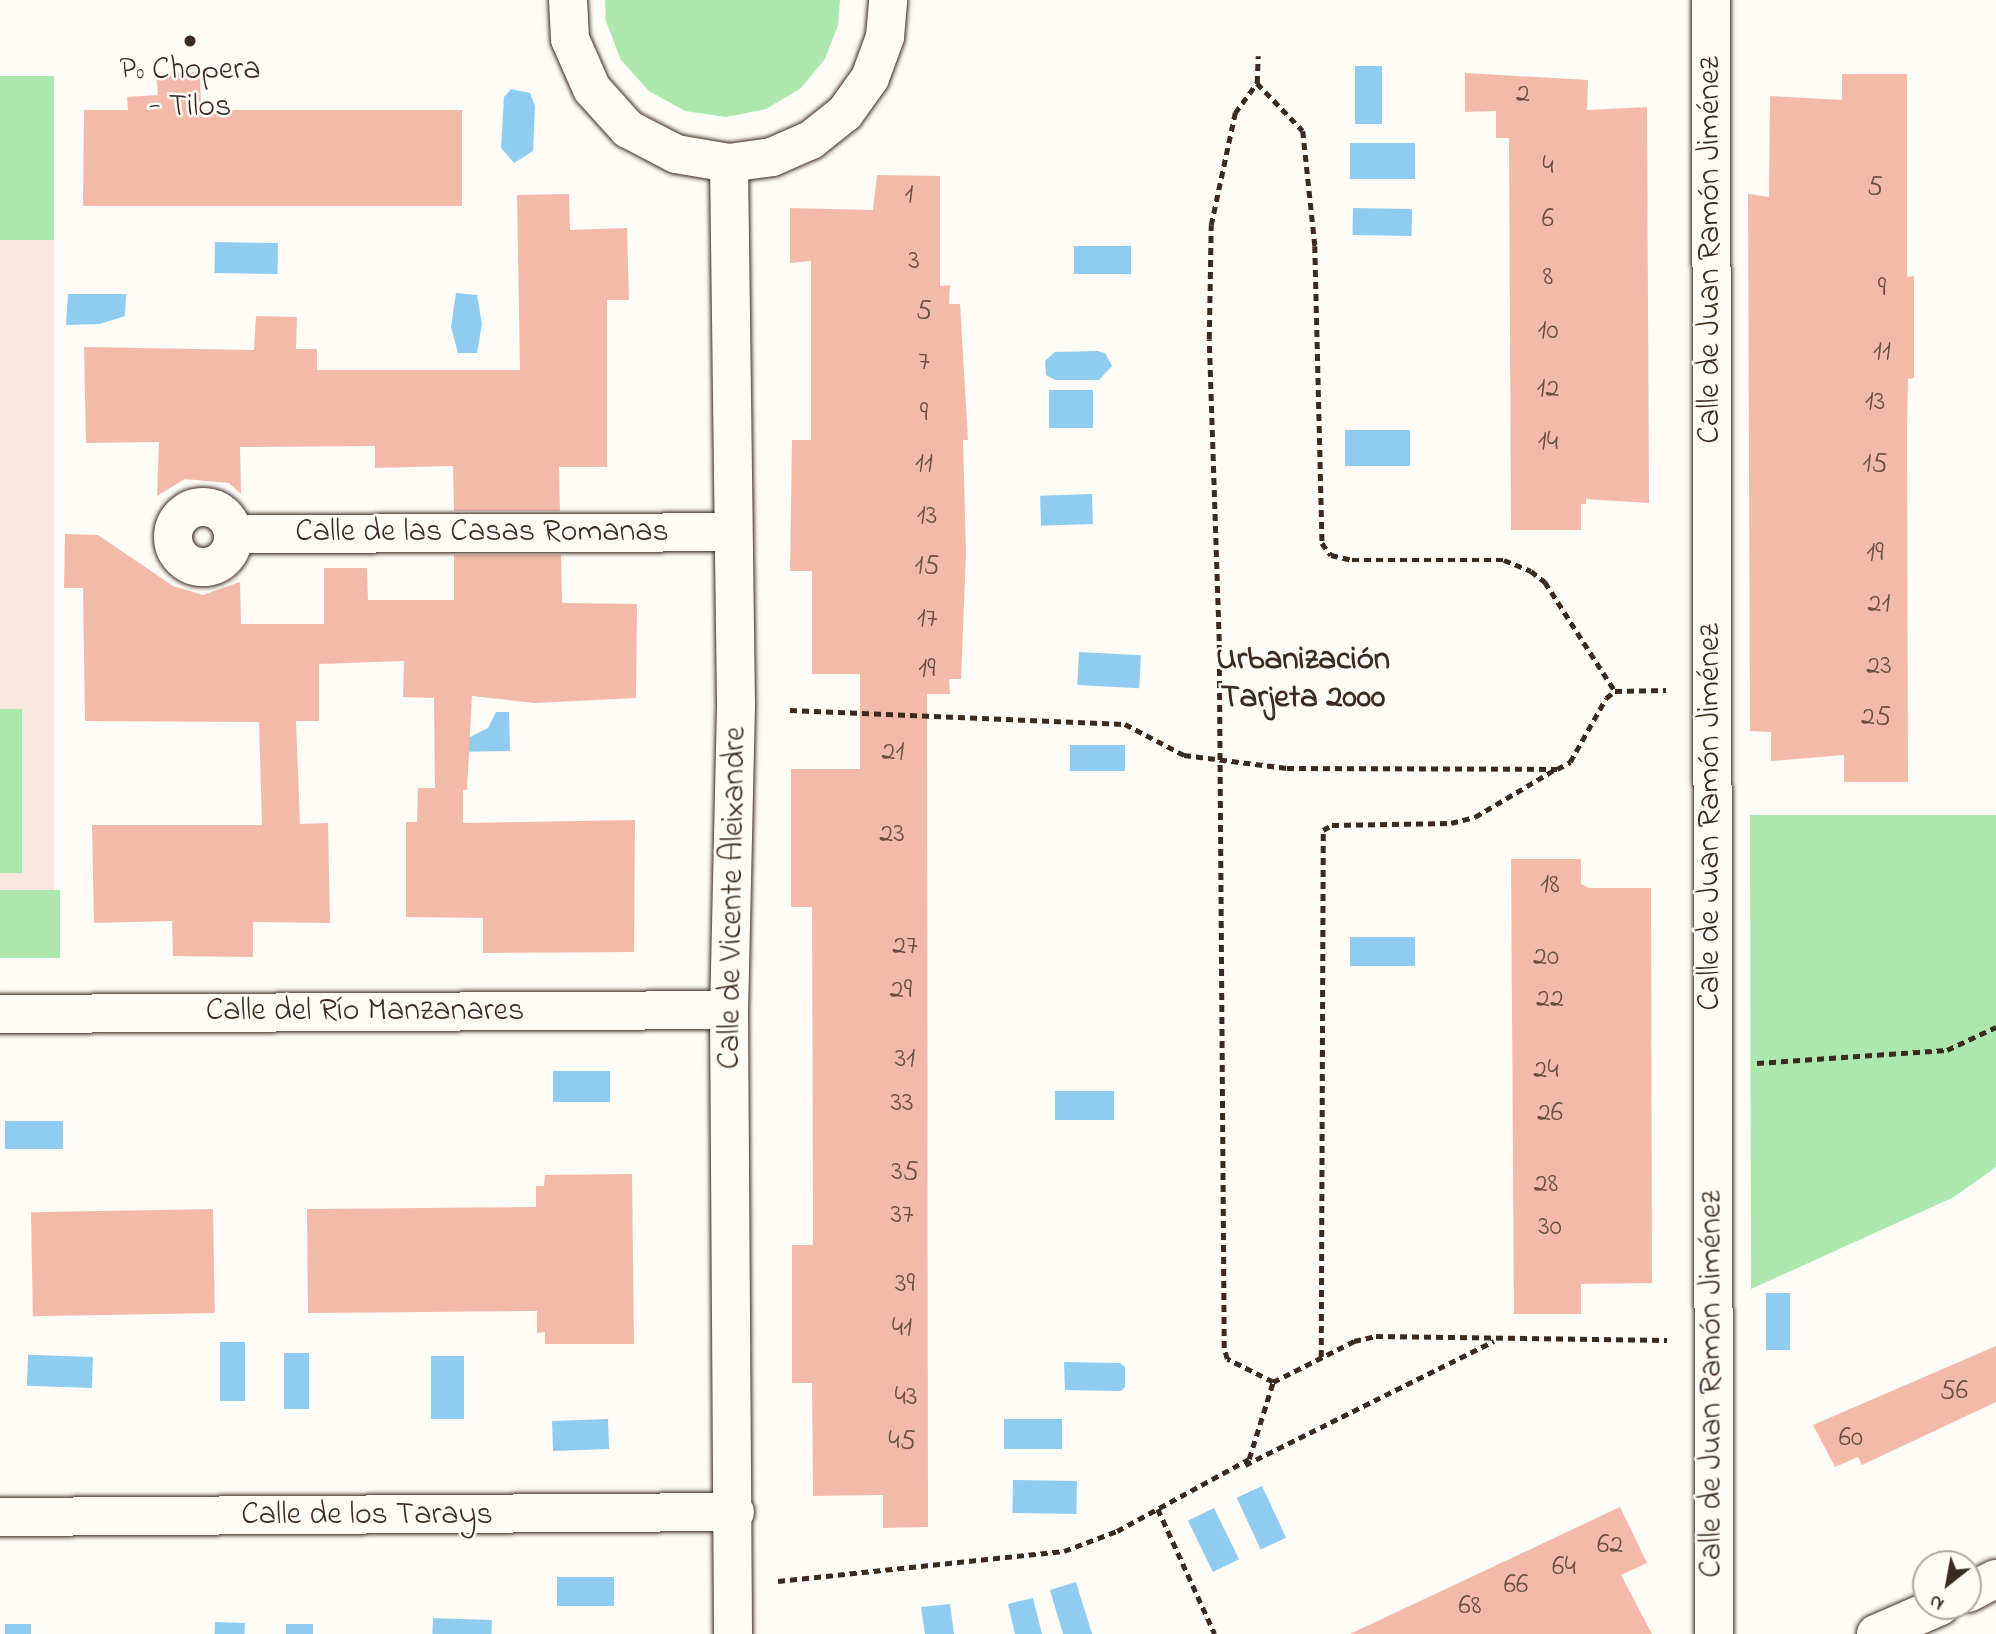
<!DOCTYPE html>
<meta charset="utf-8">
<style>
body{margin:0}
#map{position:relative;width:1996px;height:1634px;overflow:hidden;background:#fdfcf7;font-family:"Indie Flower",sans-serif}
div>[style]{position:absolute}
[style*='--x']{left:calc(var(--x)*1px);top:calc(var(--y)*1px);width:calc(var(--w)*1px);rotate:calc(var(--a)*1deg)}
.built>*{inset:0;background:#fae8e0;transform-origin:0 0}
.green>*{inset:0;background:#ace8ad;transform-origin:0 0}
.water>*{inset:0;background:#90ccf0;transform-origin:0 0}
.building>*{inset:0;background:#f3baaa;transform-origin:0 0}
.path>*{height:4.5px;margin-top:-2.25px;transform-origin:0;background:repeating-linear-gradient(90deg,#3b2a1e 0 7px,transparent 0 12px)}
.roads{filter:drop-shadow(0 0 2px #3b2a1e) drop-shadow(0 0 2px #3b2a1e)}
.minor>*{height:38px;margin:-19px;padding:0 19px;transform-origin:19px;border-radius:19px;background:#fdfcf7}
.minor>.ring{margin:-19px;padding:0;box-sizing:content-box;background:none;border:38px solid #fdfcf7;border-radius:50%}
.dots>*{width:19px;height:19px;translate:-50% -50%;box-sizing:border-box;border:4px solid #fdfcf7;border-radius:50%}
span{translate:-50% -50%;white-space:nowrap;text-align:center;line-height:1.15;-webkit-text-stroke:5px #fdfcf7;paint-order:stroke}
.number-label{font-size:28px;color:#694e41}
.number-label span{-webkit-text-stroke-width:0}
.poi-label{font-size:32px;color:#3b2a1e}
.street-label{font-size:32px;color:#3b2a1e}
.neighbourhood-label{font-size:33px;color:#3b2a1e;font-weight:700}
.north{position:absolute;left:1912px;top:1550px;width:70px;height:70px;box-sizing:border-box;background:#fdfcf7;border:2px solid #afa8a0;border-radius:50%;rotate:211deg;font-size:19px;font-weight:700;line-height:28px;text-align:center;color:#3b2a1e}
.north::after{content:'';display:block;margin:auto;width:24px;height:32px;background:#3b2a1e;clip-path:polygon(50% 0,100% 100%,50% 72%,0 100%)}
</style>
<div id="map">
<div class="built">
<i style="left:0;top:76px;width:54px;height:882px"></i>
</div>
<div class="green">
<i style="clip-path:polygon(605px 0,840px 0,838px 25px,825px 59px,801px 88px,766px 109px,726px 117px,685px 111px,649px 91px,621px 60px,606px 21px)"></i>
<i style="left:0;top:76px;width:54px;height:164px"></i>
<i style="left:0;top:709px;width:22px;height:164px"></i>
<i style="clip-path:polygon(1750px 815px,1996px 815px,1996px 1167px,1954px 1197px,1751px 1289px)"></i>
<i style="left:0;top:890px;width:60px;height:68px"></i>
</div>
<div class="water">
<i style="left:1382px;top:66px;width:58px;height:27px;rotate:90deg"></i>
<i style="clip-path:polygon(511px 89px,530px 93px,535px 106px,533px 151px,514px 163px,501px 148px,504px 97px)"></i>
<i style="left:1350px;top:143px;width:65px;height:36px"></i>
<i style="left:1353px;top:208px;width:59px;height:27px;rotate:1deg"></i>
<i style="left:215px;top:242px;width:63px;height:31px;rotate:1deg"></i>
<i style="left:1074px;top:246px;width:57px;height:28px"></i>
<i style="clip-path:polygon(456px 293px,477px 295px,482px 324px,477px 353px,458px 353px,451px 327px)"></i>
<i style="clip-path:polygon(68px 294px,126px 294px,125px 316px,100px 324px,66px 325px)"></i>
<i style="clip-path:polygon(1097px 351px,1105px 353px,1112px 366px,1099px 380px,1055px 380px,1046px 375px,1045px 361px,1055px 352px)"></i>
<i style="left:1049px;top:390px;width:44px;height:38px"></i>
<i style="left:1345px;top:430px;width:65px;height:36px"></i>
<i style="left:1092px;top:494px;width:30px;height:52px;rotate:88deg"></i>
<i style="left:1079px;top:652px;width:62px;height:33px;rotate:3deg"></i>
<i style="clip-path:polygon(496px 712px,509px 712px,510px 751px,453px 752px,466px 739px,488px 728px)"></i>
<i style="left:1070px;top:745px;width:55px;height:26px"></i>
<i style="left:1415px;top:937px;width:29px;height:65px;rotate:90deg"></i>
<i style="left:553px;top:1071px;width:57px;height:31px"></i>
<i style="left:1055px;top:1091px;width:59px;height:29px"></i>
<i style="left:5px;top:1121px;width:58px;height:28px"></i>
<i style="left:1766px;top:1293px;width:24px;height:57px"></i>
<i style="left:220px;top:1342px;width:25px;height:59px"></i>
<i style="left:284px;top:1353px;width:25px;height:56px"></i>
<i style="left:431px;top:1356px;width:33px;height:63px"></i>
<i style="left:93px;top:1357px;width:31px;height:65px;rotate:92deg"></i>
<i style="clip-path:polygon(1064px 1362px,1120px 1363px,1125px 1367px,1125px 1387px,1121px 1391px,1065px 1390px)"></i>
<i style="left:608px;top:1419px;width:30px;height:56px;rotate:88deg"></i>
<i style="left:1004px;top:1419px;width:58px;height:30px"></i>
<i style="left:1013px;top:1480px;width:64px;height:33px;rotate:1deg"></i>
<i style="left:1262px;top:1486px;width:57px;height:28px;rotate:65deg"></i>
<i style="left:1214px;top:1508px;width:57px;height:29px;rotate:64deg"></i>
<i style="left:557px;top:1577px;width:57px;height:29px"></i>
<i style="clip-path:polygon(1076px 1582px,1092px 1634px,1063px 1634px,1050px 1590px)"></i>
<i style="clip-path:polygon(1033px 1598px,1042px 1634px,1015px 1634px,1008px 1604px)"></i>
<i style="clip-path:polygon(950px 1604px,954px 1634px,925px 1634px,921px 1607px)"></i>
<i style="left:433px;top:1618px;width:59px;height:16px;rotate:2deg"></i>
<i style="left:215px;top:1622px;width:30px;height:12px;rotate:2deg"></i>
<i style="left:5px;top:1624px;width:26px;height:10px"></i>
<i style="left:286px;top:1624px;width:27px;height:10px"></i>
</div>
<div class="building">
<i style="clip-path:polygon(200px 72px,201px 110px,462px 110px,462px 206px,83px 206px,84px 110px,128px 110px,127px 97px,158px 95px,156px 73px)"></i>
<i style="clip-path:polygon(1465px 73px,1588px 80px,1587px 110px,1647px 107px,1649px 503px,1586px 499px,1586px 504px,1581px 504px,1581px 530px,1511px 530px,1509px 138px,1496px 138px,1496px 111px,1465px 112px)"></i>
<i style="clip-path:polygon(1842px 74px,1907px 74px,1907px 277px,1914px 276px,1914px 378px,1908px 379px,1907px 428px,1908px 782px,1844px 782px,1844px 755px,1771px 761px,1771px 732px,1750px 731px,1748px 194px,1769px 197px,1770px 96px,1842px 100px)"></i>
<i style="clip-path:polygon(877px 175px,940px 176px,940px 286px,950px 285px,949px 304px,960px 304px,968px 440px,963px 440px,966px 553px,961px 679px,949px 679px,950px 694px,927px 694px,928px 1527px,883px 1528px,883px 1495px,813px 1496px,812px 1383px,792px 1383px,792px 1245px,813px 1245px,813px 1220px,812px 907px,791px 907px,791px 769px,860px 769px,860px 674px,812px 674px,812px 571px,790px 571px,792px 440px,811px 440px,811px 261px,790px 263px,790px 208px,873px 210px)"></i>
<i style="clip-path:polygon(569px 194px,570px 230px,627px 228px,629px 300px,607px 300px,607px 467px,559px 467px,560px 511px,454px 511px,453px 466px,375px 468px,375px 446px,240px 447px,241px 494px,229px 483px,185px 479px,157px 496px,159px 442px,86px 443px,84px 347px,254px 350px,256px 316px,297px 317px,296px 349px,317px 349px,317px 370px,520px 370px,517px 195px)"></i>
<i style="clip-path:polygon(65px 534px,98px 535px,173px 586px,203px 595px,240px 582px,241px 624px,324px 624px,324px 568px,367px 568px,368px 600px,454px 600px,454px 555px,561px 555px,562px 603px,637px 604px,636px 698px,534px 703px,472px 696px,467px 790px,463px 790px,463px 823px,635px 820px,634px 952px,483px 953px,483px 918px,406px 917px,406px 822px,417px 822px,418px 788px,435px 788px,434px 698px,403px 697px,404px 661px,319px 664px,319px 721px,296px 721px,300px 824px,328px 823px,330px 923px,253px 922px,253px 957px,173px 956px,172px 921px,94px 923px,92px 825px,262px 825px,259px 722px,85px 721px,83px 588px,64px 588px)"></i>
<i style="clip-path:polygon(1511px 859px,1581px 859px,1581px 884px,1589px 888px,1651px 888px,1652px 1283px,1581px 1284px,1581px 1314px,1514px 1314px)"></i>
<i style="clip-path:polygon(632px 1174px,634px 1344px,545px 1344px,545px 1332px,537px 1333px,537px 1311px,308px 1313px,307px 1209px,536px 1207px,536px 1186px,544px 1186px,545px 1175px)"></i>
<i style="left:213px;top:1209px;width:104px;height:182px;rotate:89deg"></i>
<i style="clip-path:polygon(1996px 1346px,1996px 1402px,1862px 1465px,1858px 1457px,1835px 1467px,1813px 1425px)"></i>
<i style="clip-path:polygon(1620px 1507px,1647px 1563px,1621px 1575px,1652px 1634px,1350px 1634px)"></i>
</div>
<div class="path">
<i style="--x:1257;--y:83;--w:66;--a:46.2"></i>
<i style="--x:1303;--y:131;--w:116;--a:84"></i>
<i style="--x:1315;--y:246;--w:297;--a:88.6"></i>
<i style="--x:1322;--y:543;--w:15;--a:53"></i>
<i style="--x:1331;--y:555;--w:22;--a:13"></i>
<i style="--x:1352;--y:560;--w:152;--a:0"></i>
<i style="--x:1504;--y:560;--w:29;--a:22"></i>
<i style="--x:1531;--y:571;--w:18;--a:38"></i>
<i style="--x:1545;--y:582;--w:130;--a:57.3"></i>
<i style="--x:790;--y:710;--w:335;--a:2.4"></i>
<i style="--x:1125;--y:724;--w:67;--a:27.7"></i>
<i style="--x:1184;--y:755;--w:104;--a:7.2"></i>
<i style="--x:1287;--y:768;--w:270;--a:0.2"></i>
<i style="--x:1557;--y:769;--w:15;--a:-28"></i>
<i style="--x:1570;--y:762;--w:73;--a:-60.6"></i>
<i style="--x:1606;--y:698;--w:11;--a:-38"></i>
<i style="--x:1615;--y:691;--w:51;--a:-1.1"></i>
<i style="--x:1757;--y:1063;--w:190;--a:-3.9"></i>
<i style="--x:1947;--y:1050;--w:54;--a:-25.1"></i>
<i style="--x:1321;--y:1357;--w:527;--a:-89.78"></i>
<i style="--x:1323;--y:830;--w:10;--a:-29"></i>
<i style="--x:1332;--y:825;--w:119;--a:-1"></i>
<i style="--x:1451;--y:823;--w:25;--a:-14"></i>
<i style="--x:1475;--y:817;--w:94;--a:-30.7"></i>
<i style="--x:1273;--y:1382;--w:91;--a:-26.8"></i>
<i style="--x:1354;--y:1341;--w:23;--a:-13"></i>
<i style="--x:1376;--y:1336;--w:291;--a:0.8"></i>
<i style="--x:1245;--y:1465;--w:278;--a:-26.5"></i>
<i style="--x:1158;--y:1509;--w:137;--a:65.5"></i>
<i style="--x:778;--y:1581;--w:288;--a:-6"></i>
<i style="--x:1064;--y:1551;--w:57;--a:-20.7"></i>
<i style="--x:1117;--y:1531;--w:150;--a:-28.6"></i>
<i style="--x:1249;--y:1459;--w:81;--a:-72.7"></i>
<i style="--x:1273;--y:1382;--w:51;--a:-153.4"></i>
<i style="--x:1227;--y:1359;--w:11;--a:-105"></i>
<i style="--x:1224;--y:1348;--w:707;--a:-90.41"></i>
<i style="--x:1219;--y:641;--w:302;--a:-91.9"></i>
<i style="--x:1209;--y:339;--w:114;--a:-89"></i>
<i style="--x:1211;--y:225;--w:115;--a:-77.9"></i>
<i style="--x:1235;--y:113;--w:37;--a:-54"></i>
<i style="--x:1257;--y:83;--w:27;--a:-88"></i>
</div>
<div class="roads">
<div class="minor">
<i style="--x:568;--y:0;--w:39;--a:87"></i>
<i style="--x:570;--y:39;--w:55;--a:66.3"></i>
<i style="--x:592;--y:89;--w:54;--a:48"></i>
<i style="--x:628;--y:129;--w:54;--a:27.5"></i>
<i style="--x:676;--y:154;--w:54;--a:9.6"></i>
<i style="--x:729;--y:163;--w:43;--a:-7.9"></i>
<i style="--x:772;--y:157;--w:43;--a:-23.6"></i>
<i style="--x:811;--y:140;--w:43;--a:-38.5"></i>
<i style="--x:845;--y:113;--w:43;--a:-54.5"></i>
<i style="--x:870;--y:78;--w:44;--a:-69.9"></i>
<i style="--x:885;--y:37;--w:37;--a:-85"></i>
<i style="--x:1711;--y:0;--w:1634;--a:89.89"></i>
<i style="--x:729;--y:163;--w:542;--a:89.26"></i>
<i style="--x:736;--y:705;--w:305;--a:91.3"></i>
<i style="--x:729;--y:1010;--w:624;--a:89.63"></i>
<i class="ring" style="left:173px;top:507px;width:22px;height:22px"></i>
<i style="--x:234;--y:534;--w:496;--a:-0.2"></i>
<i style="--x:0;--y:1014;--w:729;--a:-0.31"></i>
<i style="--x:0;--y:1517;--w:735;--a:-0.39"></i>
<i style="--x:1968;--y:1593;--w:31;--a:-27"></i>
<i style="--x:1876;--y:1634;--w:70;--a:-23.6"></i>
</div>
</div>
<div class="dots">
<i style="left:190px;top:41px;background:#3b2a1e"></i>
</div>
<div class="number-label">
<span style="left:1523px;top:95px">2</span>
<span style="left:1548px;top:167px">4</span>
<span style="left:1875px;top:188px">5</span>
<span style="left:909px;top:196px">1</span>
<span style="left:1548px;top:220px">6</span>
<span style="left:914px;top:262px">3</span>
<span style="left:1548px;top:278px">8</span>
<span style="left:1882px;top:289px">9</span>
<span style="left:924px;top:312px">5</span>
<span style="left:1548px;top:332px">10</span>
<span style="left:1882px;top:353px">11</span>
<span style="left:924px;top:363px">7</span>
<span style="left:1548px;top:390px">12</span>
<span style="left:1875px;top:403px">13</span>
<span style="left:924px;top:414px">9</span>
<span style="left:1548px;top:443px">14</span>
<span style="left:924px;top:465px">11</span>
<span style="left:1875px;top:465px">15</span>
<span style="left:927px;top:517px">13</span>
<span style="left:1875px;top:554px">19</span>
<span style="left:927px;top:567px">15</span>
<span style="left:1879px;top:605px">21</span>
<span style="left:927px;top:620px">17</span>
<span style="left:1879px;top:667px">23</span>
<span style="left:927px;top:670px">19</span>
<span style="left:1876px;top:718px">25</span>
<span style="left:893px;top:753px">21</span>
<span style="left:892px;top:835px">23</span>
<span style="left:1550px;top:886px">18</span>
<span style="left:905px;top:947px">27</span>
<span style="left:1546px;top:958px">20</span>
<span style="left:901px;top:991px">29</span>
<span style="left:1550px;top:1000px">22</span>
<span style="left:905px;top:1060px">31</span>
<span style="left:1546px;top:1071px">24</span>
<span style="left:902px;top:1104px">33</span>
<span style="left:1550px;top:1114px">26</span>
<span style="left:905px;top:1173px">35</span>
<span style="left:1546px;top:1185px">28</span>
<span style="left:902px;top:1216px">37</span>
<span style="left:1550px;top:1228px">30</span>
<span style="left:905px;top:1285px">39</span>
<span style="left:902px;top:1329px">41</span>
<span style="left:1954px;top:1392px">56</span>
<span style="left:906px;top:1398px">43</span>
<span style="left:1851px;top:1439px">60</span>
<span style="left:902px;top:1442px">45</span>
<span style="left:1610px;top:1546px">62</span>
<span style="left:1564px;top:1568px">64</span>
<span style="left:1516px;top:1586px">66</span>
<span style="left:1470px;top:1607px">68</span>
</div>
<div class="poi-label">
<span style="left:190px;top:90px">Pº Chopera<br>- Tilos</span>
</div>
<div class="street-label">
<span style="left:1711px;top:250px;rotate:-90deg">Calle de Juan Ramón Jiménez</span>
<span style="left:482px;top:533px">Calle de las Casas Romanas</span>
<span style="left:1711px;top:817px;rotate:-90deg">Calle de Juan Ramón Jiménez</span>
<span style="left:734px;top:898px;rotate:-89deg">Calle de Vicente Aleixandre</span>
<span style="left:365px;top:1012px">Calle del Río Manzanares</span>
<span style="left:1713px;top:1384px;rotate:-90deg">Calle de Juan Ramón Jiménez</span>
<span style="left:367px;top:1516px">Calle de los Tarays</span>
</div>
<div class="neighbourhood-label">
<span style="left:1303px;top:680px">Urbanización<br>Tarjeta 2000</span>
</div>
<div class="north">N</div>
</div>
